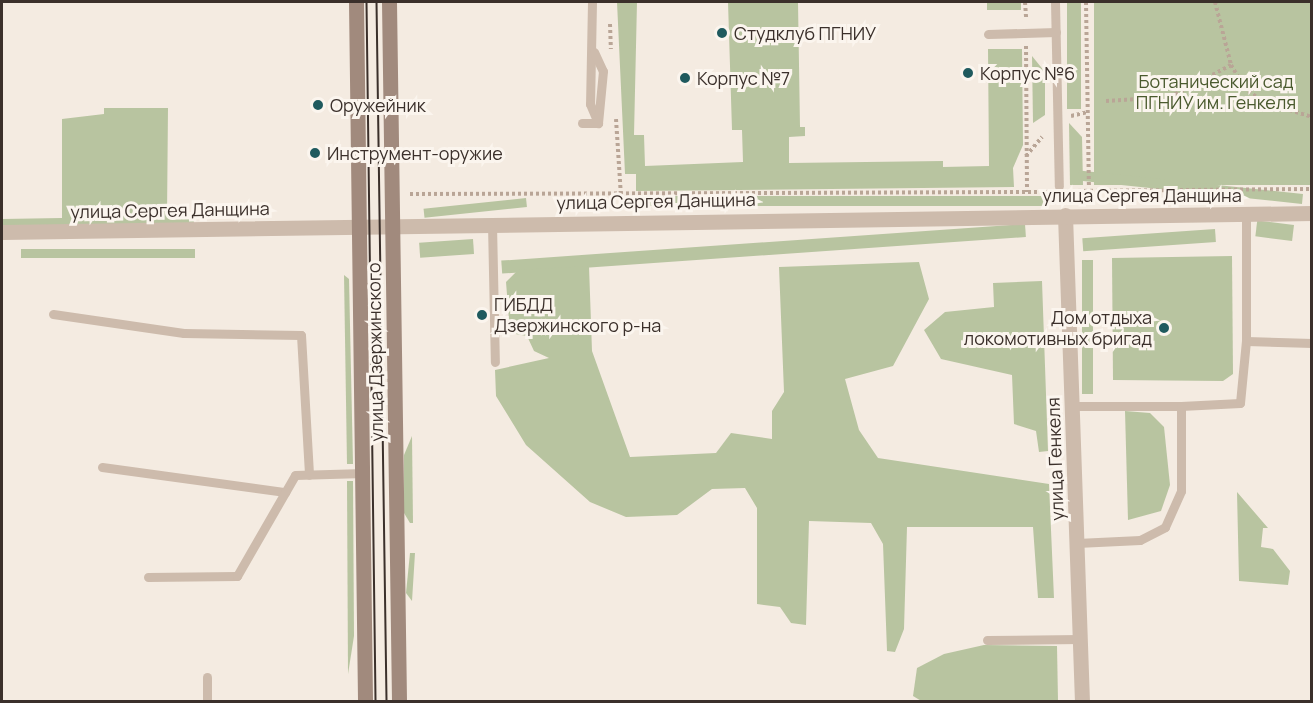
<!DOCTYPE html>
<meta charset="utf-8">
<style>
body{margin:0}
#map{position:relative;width:1313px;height:703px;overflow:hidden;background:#f4ebe1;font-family:Manrope,sans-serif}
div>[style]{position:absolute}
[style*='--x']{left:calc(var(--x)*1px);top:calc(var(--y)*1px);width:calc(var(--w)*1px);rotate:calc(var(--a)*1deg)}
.green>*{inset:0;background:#b8c4a0;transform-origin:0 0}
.path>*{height:4px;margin-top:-2px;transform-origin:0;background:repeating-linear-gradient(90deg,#b9a596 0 3px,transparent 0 6px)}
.service>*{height:9px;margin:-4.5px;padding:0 4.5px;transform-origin:4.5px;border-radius:4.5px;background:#cdbbac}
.minor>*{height:15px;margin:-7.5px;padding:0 7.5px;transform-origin:7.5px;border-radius:7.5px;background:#cdbbac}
.secondary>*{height:15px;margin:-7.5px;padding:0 7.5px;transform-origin:7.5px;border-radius:7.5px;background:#a18a7d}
.tram>*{height:1.5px;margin:-0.75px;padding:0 0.75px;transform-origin:0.75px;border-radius:0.75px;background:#3b302b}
.dots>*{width:16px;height:16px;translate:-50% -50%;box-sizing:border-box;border:3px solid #fbf5ee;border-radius:50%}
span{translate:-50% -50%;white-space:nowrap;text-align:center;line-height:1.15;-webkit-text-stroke:6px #fbf5ee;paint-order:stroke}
.poi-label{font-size:18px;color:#3b302b}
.left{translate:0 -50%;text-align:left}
.right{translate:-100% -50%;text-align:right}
.park-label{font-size:18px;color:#4a5a2e}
.street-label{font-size:18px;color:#3b302b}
.frame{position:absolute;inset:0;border:3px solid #3b302b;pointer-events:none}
</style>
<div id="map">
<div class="green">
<i style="clip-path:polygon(617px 2px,637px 2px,634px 135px,644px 135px,645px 166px,743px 162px,742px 130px,732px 130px,728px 2px,798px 2px,800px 127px,805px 127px,805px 136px,789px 137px,789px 163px,943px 161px,943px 167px,989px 166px,988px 49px,1022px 49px,1023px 145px,1013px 168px,1014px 187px,636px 191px,636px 174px,625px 174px)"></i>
<i style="left:987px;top:2px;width:34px;height:8px"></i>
<i style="left:1067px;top:2px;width:14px;height:107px"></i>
<i style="left:1094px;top:2px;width:217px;height:183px"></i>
<i style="clip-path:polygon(1032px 56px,1045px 72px,1045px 115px,1033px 123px)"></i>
<i style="clip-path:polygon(104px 108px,168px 108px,167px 216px,193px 216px,194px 223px,2px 226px,2px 219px,62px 218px,62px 119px,104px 114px)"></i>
<i style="clip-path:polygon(1069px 123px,1082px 137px,1083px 185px,1070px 185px)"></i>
<i style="left:1303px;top:194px;width:10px;height:225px;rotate:96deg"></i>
<i style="left:1047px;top:196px;width:10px;height:418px;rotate:90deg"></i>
<i style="left:526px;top:198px;width:9px;height:103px;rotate:84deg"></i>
<i style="left:1025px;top:224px;width:13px;height:525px;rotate:86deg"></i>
<i style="left:1294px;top:225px;width:16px;height:37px;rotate:97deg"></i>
<i style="left:1215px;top:229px;width:13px;height:133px;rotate:86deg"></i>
<i style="left:473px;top:239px;width:15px;height:54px;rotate:86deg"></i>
<i style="left:195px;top:249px;width:9px;height:174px;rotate:90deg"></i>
<i style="clip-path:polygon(1232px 256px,1233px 374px,1223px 381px,1113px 380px,1112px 258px)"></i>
<i style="left:1082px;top:260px;width:11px;height:134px"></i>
<i style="clip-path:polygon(919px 262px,929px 299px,893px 366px,845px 379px,859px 430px,878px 458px,1049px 484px,1054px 598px,1038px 598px,1033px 527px,907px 527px,904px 629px,895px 652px,887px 651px,883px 544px,871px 523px,809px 521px,806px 625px,791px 623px,780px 607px,757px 604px,757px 508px,745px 488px,712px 489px,677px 515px,626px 517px,590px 502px,526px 445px,496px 396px,495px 370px,549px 358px,534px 351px,527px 336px,510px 333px,506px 282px,518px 270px,589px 266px,592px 351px,630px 457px,716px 453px,731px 433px,772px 439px,772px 411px,784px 392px,779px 267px)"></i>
<i style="clip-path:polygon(344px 275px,349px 279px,353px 464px,347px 464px)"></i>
<i style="clip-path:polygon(1042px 281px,1048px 451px,1039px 452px,1036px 431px,1014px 424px,1012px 375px,941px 359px,924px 330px,945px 312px,994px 307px,993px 283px)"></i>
<i style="clip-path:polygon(1125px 411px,1150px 413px,1164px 427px,1170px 485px,1161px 511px,1128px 520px)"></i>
<i style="clip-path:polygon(412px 436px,413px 523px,410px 523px,404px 513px,404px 455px)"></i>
<i style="clip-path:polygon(347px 481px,353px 481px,354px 636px,348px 674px)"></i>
<i style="clip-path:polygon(1237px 492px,1268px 528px,1263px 528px,1261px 547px,1273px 549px,1290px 571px,1288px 585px,1239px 581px)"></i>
<i style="clip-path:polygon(410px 553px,415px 553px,412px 601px,406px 593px)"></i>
<i style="clip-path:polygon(984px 645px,1057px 646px,1058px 701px,923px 702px,913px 696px,917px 668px,944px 654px)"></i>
</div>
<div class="path">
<i style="--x:1025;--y:2;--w:16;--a:86"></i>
<i style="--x:1086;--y:2;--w:183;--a:89.1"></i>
<i style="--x:1215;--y:2;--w:65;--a:75.7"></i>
<i style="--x:1231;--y:65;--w:26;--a:59"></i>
<i style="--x:1244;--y:87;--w:22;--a:39"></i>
<i style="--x:1261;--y:101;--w:53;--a:17.4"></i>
<i style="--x:610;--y:24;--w:25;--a:88"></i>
<i style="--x:1026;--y:46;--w:146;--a:89.6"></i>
<i style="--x:1106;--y:101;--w:64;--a:-3.6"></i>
<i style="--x:1170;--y:97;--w:69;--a:-27.7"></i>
<i style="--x:1071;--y:116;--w:17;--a:-13"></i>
<i style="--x:616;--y:119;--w:78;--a:86.3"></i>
<i style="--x:1026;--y:156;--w:25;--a:-50"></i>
<i style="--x:1072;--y:191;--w:240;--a:-0.5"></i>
<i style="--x:410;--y:194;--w:637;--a:-0.18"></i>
</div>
<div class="service">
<i style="--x:592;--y:2;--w:102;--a:91.1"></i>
<i style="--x:590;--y:104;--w:21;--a:67"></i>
<i style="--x:1055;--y:2;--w:184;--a:88.8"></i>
<i style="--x:988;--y:34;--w:68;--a:-1.7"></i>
<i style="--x:594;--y:52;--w:21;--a:65"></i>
<i style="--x:603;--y:71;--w:52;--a:95.5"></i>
<i style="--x:582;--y:123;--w:16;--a:0"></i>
<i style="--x:1246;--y:213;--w:128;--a:90"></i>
<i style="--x:492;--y:224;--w:138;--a:88.8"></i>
<i style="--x:53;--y:314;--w:132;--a:8.3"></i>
<i style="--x:184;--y:333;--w:117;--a:1"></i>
<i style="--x:301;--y:335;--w:140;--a:86.7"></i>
<i style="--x:1072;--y:406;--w:109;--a:0"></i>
<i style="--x:102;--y:467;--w:185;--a:7.8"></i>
<i style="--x:1077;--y:543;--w:63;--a:-2.7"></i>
<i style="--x:1140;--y:540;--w:28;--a:-27"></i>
<i style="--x:1165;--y:527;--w:39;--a:-66"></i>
<i style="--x:1181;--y:491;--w:85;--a:-90"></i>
<i style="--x:1181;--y:406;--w:59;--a:-2.9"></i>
<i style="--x:1240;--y:403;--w:62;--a:-84.5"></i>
<i style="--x:1246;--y:341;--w:66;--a:1.7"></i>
<i style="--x:148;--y:577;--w:89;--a:-0.6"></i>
<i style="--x:237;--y:576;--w:116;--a:-60.1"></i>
<i style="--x:295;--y:475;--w:69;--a:-1.7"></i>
<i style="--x:987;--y:640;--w:93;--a:-0.6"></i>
<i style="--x:207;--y:677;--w:25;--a:90"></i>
</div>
<div class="minor">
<i style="--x:1065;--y:215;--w:487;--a:88"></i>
<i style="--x:2;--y:232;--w:1310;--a:-0.83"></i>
</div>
<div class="secondary">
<i style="--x:356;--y:2;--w:700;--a:89.26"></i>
<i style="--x:389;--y:2;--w:700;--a:89.18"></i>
</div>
<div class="tram">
<i style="--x:367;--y:2;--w:700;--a:89.26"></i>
<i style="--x:377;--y:2;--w:700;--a:89.18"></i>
</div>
<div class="dots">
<i style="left:722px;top:33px;background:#1f5a5e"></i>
<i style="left:968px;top:73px;background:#1f5a5e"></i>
<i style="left:685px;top:78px;background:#1f5a5e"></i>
<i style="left:318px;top:105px;background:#1f5a5e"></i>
<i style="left:315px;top:153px;background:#1f5a5e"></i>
<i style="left:482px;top:315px;background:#1f5a5e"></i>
<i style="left:1164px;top:328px;background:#1f5a5e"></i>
</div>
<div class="poi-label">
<span class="left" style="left:734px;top:33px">Студклуб ПГНИУ</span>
<span class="left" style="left:980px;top:73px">Корпус №6</span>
<span class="left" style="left:697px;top:78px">Корпус №7</span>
<span class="left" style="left:330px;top:105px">Оружейник</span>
<span class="left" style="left:327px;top:153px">Инструмент-оружие</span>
<span class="left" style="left:494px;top:315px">ГИБДД<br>Дзержинского р-на</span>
<span class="right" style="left:1152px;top:328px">Дом отдыха<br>локомотивных бригад</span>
</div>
<div class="park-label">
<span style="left:1216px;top:92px">Ботанический сад<br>ПГНИУ им. Генкеля</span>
</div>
<div class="street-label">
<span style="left:1142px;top:195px">улица Сергея Данщина</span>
<span style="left:656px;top:201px;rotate:-1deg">улица Сергея Данщина</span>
<span style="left:170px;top:210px;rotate:-1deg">улица Сергея Данщина</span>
<span style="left:375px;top:352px;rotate:-91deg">улица Дзержинского</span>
<span style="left:1055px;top:459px;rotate:-92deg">улица Генкеля</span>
</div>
<div class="frame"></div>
</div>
